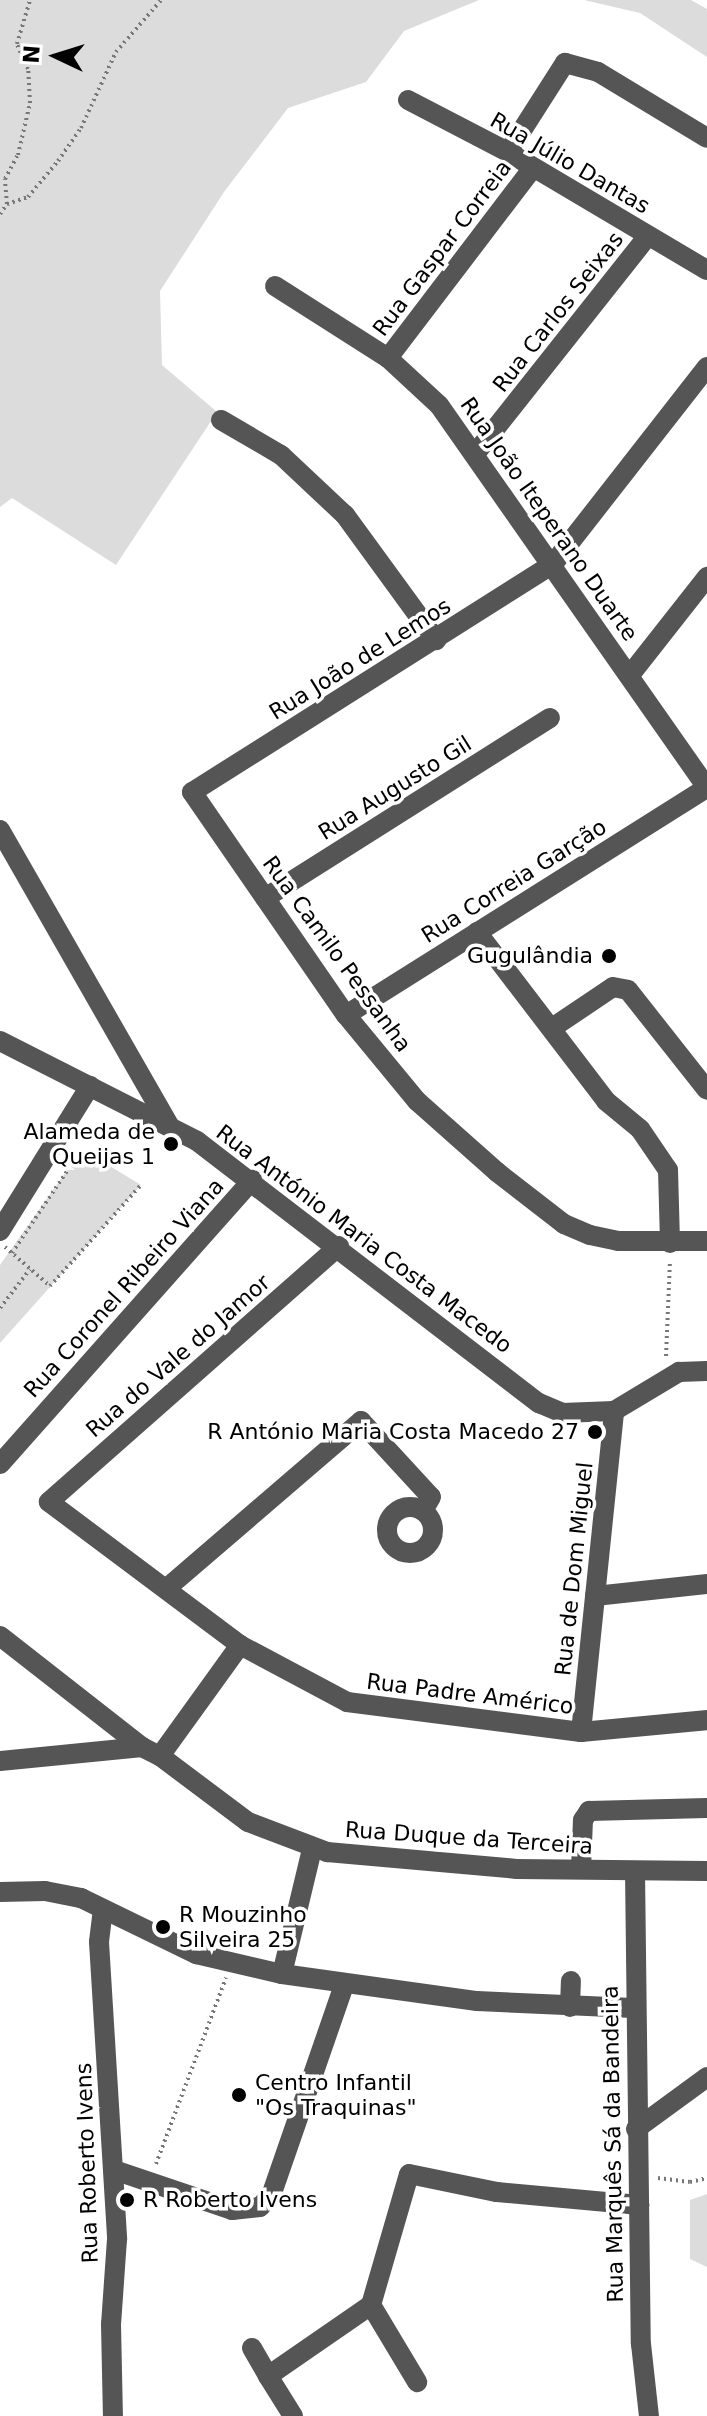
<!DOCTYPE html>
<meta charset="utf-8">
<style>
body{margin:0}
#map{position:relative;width:707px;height:2416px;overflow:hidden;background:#fff;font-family:"DejaVu Sans",sans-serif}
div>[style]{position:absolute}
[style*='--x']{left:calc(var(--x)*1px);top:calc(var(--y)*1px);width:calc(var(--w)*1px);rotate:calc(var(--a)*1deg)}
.green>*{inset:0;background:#dcdcdc}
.path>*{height:4px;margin-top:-2px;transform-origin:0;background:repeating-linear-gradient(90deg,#777 0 2px,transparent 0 6px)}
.minor>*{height:20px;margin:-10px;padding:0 10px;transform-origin:10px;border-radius:10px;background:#555}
.minor>.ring{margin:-10px;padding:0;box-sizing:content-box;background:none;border:20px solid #555;border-radius:50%}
.dots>*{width:22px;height:22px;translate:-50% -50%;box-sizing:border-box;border:4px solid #fff;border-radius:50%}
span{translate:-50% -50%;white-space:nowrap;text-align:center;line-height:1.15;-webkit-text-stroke:7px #fff;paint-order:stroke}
.street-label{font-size:22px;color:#000}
.poi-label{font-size:22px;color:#000}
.right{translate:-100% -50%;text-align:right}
.left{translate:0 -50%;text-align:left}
.north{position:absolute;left:16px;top:16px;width:80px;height:80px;-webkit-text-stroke:6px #fff;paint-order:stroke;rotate:274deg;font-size:22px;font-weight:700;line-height:32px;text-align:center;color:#000}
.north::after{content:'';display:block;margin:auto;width:28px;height:36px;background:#000;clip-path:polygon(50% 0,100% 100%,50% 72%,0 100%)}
</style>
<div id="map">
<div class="green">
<i style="clip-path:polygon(0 0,479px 0,404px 31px,366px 82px,288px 108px,224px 192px,160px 291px,162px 365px,217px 412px,116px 565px,12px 498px,0 507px)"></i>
<i style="clip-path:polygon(584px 0,691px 0,707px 9px,707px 57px,640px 13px)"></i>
<i style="clip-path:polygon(82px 1149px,141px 1185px,0 1343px,0 1265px)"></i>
<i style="clip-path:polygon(707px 2194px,707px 2267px,690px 2259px,690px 2200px)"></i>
</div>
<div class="path">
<i style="--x:7;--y:204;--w:25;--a:-95"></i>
<i style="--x:5;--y:179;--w:27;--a:-62"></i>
<i style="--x:18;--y:155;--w:53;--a:-77"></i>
<i style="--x:30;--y:103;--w:34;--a:-93"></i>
<i style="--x:28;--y:69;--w:27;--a:-114"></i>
<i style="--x:17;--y:44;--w:46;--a:-73.5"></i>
<i style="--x:0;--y:214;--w:12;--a:-55"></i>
<i style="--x:7;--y:204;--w:22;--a:-18"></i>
<i style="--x:28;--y:197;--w:47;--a:-50.2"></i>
<i style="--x:58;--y:161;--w:40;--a:-55.1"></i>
<i style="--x:81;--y:128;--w:84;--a:-65.3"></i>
<i style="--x:116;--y:52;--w:69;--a:-49.1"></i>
<i style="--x:5;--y:1247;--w:60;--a:40.9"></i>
<i style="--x:50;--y:1286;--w:136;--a:-48"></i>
<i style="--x:12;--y:1253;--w:125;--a:-56.1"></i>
<i style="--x:0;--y:1308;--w:49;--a:-52.4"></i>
<i style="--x:666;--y:1356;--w:95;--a:-87.6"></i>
<i style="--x:156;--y:2164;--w:199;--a:-69.4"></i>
<i style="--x:658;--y:2178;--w:32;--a:7"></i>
<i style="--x:690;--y:2182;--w:17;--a:-13"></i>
</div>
<div class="minor">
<i style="--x:408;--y:100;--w:113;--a:27.5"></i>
<i style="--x:508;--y:152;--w:231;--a:30.7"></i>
<i style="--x:508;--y:152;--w:106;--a:-57.4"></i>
<i style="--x:565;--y:63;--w:34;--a:15"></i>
<i style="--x:598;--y:72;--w:127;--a:31.2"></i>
<i style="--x:275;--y:286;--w:134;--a:32.5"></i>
<i style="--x:388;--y:358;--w:69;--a:42.7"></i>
<i style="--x:439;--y:405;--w:467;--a:55"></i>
<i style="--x:388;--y:358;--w:239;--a:-52.7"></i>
<i style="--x:707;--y:367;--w:250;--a:128"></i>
<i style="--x:553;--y:564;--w:427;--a:147.7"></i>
<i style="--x:192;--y:792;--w:271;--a:55.4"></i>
<i style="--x:346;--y:1015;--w:112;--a:50.5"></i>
<i style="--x:417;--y:1101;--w:107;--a:41.6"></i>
<i style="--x:497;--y:1172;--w:85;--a:37.8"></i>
<i style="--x:564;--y:1224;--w:28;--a:23"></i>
<i style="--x:590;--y:1235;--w:29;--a:12"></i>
<i style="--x:618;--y:1241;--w:89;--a:0"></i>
<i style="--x:221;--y:420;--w:69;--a:30.3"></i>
<i style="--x:281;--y:455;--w:88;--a:43.2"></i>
<i style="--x:345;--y:515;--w:155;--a:53.9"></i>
<i style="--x:475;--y:454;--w:278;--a:-51.6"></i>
<i style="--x:630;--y:675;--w:125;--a:-51.8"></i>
<i style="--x:0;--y:830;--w:340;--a:60.2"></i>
<i style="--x:265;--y:898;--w:337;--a:-32.3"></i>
<i style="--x:477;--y:932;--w:213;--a:52.6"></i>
<i style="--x:606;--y:1101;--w:44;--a:39.5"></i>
<i style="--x:640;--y:1129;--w:50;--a:55.7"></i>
<i style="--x:668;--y:1170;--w:73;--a:88.4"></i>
<i style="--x:346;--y:1015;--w:426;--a:-32.2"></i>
<i style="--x:552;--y:1028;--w:73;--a:-33.9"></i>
<i style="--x:613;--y:987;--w:15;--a:11"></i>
<i style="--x:628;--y:990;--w:127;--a:51.7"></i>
<i style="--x:0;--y:1041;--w:221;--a:26.9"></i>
<i style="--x:197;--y:1141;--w:431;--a:37.5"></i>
<i style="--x:539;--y:1403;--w:25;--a:23"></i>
<i style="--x:562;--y:1413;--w:52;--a:-2.2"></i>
<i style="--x:614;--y:1411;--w:76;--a:-31"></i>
<i style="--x:679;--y:1372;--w:28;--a:-2"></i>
<i style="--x:0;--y:1231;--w:171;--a:-58.2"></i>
<i style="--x:339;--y:1246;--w:387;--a:138.6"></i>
<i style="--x:49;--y:1502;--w:239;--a:36.8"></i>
<i style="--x:240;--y:1645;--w:121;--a:28"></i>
<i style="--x:347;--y:1702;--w:236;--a:7.3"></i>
<i style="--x:581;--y:1732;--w:127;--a:-5.4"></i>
<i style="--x:0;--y:1464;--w:380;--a:-48.4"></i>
<i class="ring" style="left:387px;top:1507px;width:26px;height:26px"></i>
<i style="--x:167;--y:1588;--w:256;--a:-40.7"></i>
<i style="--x:361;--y:1421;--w:103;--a:47.4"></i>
<i style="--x:431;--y:1497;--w:16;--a:120"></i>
<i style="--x:595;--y:1596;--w:113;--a:-6.1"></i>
<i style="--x:0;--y:1636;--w:180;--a:38"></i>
<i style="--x:581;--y:1732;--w:323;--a:-84.1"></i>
<i style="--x:160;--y:1756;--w:110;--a:36.9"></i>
<i style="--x:248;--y:1822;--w:85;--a:20.8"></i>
<i style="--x:327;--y:1852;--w:190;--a:5.1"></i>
<i style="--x:516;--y:1869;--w:191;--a:0.6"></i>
<i style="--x:0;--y:1761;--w:143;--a:-5.6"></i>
<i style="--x:142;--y:1747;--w:20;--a:27"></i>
<i style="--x:160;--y:1756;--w:137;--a:-54.2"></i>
<i style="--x:581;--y:1869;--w:49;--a:-87.7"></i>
<i style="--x:583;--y:1820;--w:11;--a:-56"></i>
<i style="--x:589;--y:1811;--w:118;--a:-1.5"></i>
<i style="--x:635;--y:1871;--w:473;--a:89.3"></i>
<i style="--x:641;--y:2344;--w:72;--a:83.7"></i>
<i style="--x:0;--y:1892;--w:45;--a:-1.3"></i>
<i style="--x:45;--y:1891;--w:37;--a:11"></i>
<i style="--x:81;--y:1898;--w:128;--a:26"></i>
<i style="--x:196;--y:1954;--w:88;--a:13.1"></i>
<i style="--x:282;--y:1974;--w:197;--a:7.9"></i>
<i style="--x:477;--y:2001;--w:156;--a:2.6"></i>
<i style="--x:103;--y:1909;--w:33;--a:97"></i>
<i style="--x:99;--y:1942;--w:298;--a:86.5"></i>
<i style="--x:117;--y:2239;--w:85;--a:94"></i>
<i style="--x:111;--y:2324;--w:92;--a:88.8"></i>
<i style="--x:282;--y:1974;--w:129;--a:-76.5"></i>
<i style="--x:570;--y:2007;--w:26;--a:-88"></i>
<i style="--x:636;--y:2129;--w:88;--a:-36.2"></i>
<i style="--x:114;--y:2170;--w:125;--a:18.7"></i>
<i style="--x:232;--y:2210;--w:28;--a:-6"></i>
<i style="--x:260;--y:2207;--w:18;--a:-49"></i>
<i style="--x:272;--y:2193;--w:220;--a:-70.9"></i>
<i style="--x:371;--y:2305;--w:90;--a:59.1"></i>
<i style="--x:252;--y:2348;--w:32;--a:60"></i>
<i style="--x:293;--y:2416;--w:47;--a:-122"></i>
<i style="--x:268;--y:2376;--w:125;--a:-34.6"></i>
<i style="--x:371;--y:2305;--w:136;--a:-73.8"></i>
<i style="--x:409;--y:2174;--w:90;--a:11.6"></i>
<i style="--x:497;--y:2192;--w:143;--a:5.2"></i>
</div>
<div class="dots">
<i style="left:609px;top:956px;background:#000"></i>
<i style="left:171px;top:1144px;background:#000"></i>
<i style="left:595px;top:1432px;background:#000"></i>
<i style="left:163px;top:1927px;background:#000"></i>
<i style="left:239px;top:2095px;background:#000"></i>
<i style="left:127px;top:2200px;background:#000"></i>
</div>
<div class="street-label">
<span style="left:570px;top:163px;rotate:30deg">Rua Júlio Dantas</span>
<span style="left:442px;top:248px;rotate:-53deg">Rua Gaspar Correia</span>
<span style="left:558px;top:312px;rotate:-52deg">Rua Carlos Seixas</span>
<span style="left:549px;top:519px;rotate:55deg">Rua João Iteperano Duarte</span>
<span style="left:360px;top:659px;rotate:-32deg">Rua João de Lemos</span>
<span style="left:395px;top:788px;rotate:-32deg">Rua Augusto Gil</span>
<span style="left:514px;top:881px;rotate:-32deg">Rua Correia Garção</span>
<span style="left:337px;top:954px;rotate:54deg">Rua Camilo Pessanha</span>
<span style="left:364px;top:1239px;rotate:37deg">Rua António Maria Costa Macedo</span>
<span style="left:124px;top:1288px;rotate:-48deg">Rua Coronel Ribeiro Viana</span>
<span style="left:178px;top:1356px;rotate:-41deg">Rua do Vale do Jamor</span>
<span style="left:574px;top:1569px;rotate:-84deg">Rua de Dom Miguel</span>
<span style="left:470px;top:1694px;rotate:7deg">Rua Padre Américo</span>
<span style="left:469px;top:1838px;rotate:4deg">Rua Duque da Terceira</span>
<span style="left:613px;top:2144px;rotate:-91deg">Rua Marquês Sá da Bandeira</span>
<span style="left:87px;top:2163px;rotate:-92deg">Rua Roberto Ivens</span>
</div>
<div class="poi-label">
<span class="right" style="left:593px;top:956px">Gugulândia</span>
<span class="right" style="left:155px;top:1144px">Alameda de<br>Queijas 1</span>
<span class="right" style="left:579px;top:1432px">R António Maria Costa Macedo 27</span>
<span class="left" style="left:179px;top:1927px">R Mouzinho<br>Silveira 25</span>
<span class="left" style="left:255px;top:2095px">Centro Infantil<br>"Os Traquinas"</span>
<span class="left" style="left:143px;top:2200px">R Roberto Ivens</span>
</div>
<div class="north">N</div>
</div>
